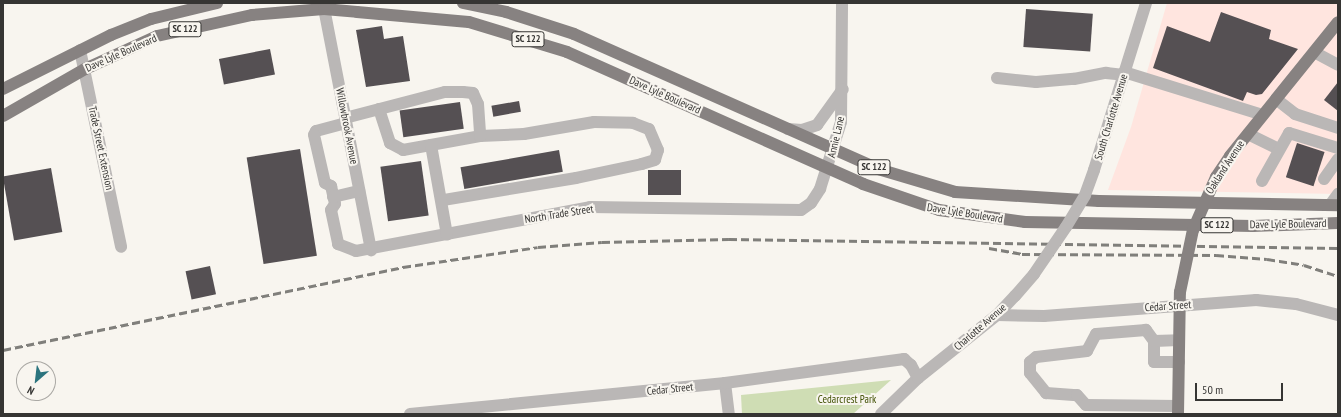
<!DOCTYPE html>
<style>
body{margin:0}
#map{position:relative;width:1341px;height:417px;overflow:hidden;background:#f8f5ef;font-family:"PT Sans Narrow",sans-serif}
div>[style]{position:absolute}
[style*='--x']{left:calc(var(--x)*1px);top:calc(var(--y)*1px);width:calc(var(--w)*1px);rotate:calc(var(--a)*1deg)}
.commercial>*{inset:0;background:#ffe5df}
.green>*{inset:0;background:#cfddb4}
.building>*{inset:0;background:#555053;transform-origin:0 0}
.minor>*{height:12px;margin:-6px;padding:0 6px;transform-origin:6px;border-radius:6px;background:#bab7b6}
.major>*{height:12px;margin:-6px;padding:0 6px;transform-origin:6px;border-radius:6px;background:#878281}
.rail>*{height:3px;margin-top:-1.5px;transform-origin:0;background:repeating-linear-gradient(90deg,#807f7b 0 8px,transparent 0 12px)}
.minor-bridge>*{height:12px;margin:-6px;padding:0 6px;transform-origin:6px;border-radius:6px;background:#bab7b6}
.major-bridge>*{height:12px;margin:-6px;padding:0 6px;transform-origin:6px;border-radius:6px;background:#878281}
span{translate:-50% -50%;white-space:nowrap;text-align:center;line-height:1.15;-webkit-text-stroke:4px #f8f5ef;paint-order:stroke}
.shield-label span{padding:1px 3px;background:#f8f5ef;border:1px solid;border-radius:3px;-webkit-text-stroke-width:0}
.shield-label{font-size:10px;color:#363533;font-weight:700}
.street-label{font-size:11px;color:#363533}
.park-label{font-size:11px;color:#3f4f00}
.frame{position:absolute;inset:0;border:4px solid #363533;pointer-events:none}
.north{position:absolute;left:16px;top:361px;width:40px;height:40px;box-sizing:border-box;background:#f8f5ef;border:1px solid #aaa8a4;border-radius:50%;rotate:208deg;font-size:11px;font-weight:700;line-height:16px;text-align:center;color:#363533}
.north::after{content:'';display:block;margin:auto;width:14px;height:18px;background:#2c747e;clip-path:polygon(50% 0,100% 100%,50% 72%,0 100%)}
.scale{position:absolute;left:1195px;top:383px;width:88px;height:18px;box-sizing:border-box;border:2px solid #363533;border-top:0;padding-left:5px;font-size:12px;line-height:14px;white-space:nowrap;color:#363533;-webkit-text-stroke:3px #f8f5ef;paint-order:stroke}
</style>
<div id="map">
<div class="commercial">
<i style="clip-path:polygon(1167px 3px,1338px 3px,1338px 194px,1108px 190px,1131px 127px)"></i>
</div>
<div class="green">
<i style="clip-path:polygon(891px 380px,853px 414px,742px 414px,741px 395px)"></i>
</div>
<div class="building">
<i style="left:1026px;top:9px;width:67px;height:38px;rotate:4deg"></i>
<i style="clip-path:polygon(1221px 12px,1271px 30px,1269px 39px,1298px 49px,1262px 94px,1256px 95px,1247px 92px,1243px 101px,1153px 68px,1167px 26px,1210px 42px)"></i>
<i style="clip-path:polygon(382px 26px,384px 39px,403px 36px,410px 81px,366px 87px,356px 30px)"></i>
<i style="left:270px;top:49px;width:26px;height:52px;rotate:79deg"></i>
<i style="clip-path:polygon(1338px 82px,1338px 111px,1324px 100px)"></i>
<i style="left:519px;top:101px;width:11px;height:28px;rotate:80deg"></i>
<i style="left:460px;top:102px;width:27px;height:61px;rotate:82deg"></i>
<i style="left:1297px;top:143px;width:29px;height:36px;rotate:18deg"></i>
<i style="left:300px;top:149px;width:108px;height:54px;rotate:81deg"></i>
<i style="left:559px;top:150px;width:22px;height:100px;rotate:80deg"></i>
<i style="left:421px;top:161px;width:55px;height:41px;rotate:82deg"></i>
<i style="left:51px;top:168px;width:65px;height:49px;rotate:80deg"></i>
<i style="left:648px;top:170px;width:33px;height:25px"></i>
<i style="left:210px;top:266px;width:29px;height:25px;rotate:78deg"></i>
</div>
<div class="minor">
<i style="--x:323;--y:3;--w:252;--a:79"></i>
<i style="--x:80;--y:50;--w:201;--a:78.2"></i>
<i style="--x:1314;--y:52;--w:27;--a:28"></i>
<i style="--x:1124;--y:72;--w:145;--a:17.2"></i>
<i style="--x:997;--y:78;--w:39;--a:6"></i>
<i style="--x:1036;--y:82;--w:38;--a:-5"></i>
<i style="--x:1074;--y:79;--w:33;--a:-11"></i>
<i style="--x:1106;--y:73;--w:18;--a:6"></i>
<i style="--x:1276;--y:99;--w:24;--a:38"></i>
<i style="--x:1295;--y:114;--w:45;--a:18"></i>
<i style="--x:379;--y:109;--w:36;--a:72"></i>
<i style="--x:390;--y:143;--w:15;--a:28"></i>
<i style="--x:403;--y:150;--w:78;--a:-10.3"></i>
<i style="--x:480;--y:136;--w:44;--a:-2.6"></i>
<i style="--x:524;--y:134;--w:71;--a:-9.7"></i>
<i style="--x:594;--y:122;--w:39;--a:1"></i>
<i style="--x:633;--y:123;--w:17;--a:21"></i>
<i style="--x:649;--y:129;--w:23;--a:67"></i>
<i style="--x:658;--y:150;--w:10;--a:107"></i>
<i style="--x:655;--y:160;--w:14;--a:163"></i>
<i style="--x:642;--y:164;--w:67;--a:168"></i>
<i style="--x:576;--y:178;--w:135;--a:170.6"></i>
<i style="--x:345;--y:118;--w:103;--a:-14.6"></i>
<i style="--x:445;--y:92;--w:18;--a:0"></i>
<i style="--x:463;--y:92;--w:10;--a:6"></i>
<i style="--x:473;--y:93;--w:12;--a:66"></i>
<i style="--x:478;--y:104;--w:32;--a:86"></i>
<i style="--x:346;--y:123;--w:31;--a:165"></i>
<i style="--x:316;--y:131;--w:4;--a:117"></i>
<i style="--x:314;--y:135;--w:49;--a:77.1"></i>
<i style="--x:325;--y:183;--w:7;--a:27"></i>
<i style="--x:331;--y:186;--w:18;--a:77"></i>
<i style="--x:335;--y:204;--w:7;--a:124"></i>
<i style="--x:331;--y:210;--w:35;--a:78"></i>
<i style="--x:338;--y:244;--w:19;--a:21"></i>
<i style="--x:356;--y:251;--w:238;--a:-10.6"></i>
<i style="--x:590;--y:207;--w:211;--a:0.8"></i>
<i style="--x:801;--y:210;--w:12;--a:-35"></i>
<i style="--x:811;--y:203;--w:17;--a:-57"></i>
<i style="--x:820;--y:189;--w:70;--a:-72.6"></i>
<i style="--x:841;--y:122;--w:119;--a:-89.5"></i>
<i style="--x:788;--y:129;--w:14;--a:4"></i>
<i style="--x:802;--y:130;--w:16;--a:-18"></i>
<i style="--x:817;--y:125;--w:44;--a:-54.2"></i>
<i style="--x:1248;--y:134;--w:34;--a:26"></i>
<i style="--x:431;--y:145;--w:91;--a:79.9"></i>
<i style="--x:1094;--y:170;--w:175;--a:-72.7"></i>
<i style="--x:1324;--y:179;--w:24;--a:-55"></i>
<i style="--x:1262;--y:181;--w:55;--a:-60.6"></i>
<i style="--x:1289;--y:133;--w:51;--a:17"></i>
<i style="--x:333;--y:197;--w:27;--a:-13"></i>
<i style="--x:1330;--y:205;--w:14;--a:-54"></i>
<i style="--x:997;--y:315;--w:47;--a:1.2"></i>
<i style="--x:1044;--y:316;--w:213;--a:-4.3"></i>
<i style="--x:1256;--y:300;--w:40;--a:5.7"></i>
<i style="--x:1296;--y:304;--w:43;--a:14.7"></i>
<i style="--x:1154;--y:341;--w:14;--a:-126"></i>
<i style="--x:1146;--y:330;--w:50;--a:175.4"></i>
<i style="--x:1096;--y:334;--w:19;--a:118"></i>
<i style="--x:1087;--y:351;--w:51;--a:173.3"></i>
<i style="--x:1036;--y:357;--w:8;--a:140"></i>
<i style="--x:1030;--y:362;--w:11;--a:90"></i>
<i style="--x:1030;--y:373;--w:26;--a:51"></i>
<i style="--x:1046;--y:393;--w:31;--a:4"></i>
<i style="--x:1077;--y:395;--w:13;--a:48"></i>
<i style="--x:1086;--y:405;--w:92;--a:0.6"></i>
<i style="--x:1179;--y:362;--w:25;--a:180"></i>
<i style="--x:1154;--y:362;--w:21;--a:-90"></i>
<i style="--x:1154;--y:341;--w:25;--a:-2"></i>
<i style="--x:725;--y:383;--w:31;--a:83"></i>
<i style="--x:410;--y:414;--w:317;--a:-5.6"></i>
<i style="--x:725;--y:383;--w:181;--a:-7.6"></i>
<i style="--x:904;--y:359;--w:9;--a:41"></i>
<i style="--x:911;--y:365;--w:15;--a:62"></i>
<i style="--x:881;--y:414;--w:52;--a:-44.2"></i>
<i style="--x:918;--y:378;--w:101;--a:-38.6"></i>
<i style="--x:997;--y:315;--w:26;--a:-47"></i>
</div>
<div class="major">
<i style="--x:463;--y:3;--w:44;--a:11.8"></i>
<i style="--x:506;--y:12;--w:71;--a:17.9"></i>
<i style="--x:574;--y:34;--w:333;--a:23.9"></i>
<i style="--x:878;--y:169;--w:80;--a:16.6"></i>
<i style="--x:955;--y:192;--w:144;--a:3.6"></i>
<i style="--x:1099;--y:201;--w:239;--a:1"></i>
<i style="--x:3;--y:89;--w:121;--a:-26.6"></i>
<i style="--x:111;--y:35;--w:43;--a:-21.8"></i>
<i style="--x:151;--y:19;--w:68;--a:-13.6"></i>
<i style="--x:3;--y:116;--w:95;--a:-29.8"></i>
<i style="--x:85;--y:69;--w:79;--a:-24.6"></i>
<i style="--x:157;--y:36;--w:97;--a:-12.5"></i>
<i style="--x:252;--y:15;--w:72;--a:-4.8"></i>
<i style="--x:324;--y:9;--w:33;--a:5"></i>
<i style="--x:357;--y:12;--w:112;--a:5.1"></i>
<i style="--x:469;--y:22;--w:102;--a:17"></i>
<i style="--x:567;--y:52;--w:324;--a:24"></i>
<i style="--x:863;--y:184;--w:80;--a:18.9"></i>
<i style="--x:939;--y:210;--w:87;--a:7.9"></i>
<i style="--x:1025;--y:222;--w:228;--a:1"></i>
<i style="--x:1253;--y:226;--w:85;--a:-2"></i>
<i style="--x:1216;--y:177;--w:25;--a:-56"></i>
<i style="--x:1230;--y:156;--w:172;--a:-51.1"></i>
<i style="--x:1178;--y:414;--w:122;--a:-89.1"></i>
</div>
<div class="rail">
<i style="--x:989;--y:248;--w:34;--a:10"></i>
<i style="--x:1022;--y:254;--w:194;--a:0.3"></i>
<i style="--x:1216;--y:255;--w:51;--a:4.5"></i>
<i style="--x:1267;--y:259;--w:37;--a:9"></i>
<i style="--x:1304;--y:265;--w:36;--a:18"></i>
<i style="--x:3;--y:350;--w:409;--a:-11.7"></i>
<i style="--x:403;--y:267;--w:136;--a:-8.4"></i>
<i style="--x:538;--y:247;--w:64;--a:-4.5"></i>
<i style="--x:602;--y:242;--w:127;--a:-1.4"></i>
<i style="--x:729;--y:239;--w:609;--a:0.85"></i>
</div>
<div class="minor-bridge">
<i style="--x:1015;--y:296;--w:29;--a:-49"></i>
<i style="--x:1034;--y:274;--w:57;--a:-55.8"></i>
<i style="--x:1066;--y:227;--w:37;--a:-59"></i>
<i style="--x:1085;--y:195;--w:27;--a:-70"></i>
</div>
<div class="major-bridge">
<i style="--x:1180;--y:292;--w:63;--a:-78.2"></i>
<i style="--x:1193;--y:230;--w:58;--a:-66.5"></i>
</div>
<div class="shield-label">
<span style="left:185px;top:29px">SC 122</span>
<span style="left:528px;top:39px">SC 122</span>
<span style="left:874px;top:167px">SC 122</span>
<span style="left:1217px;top:225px">SC 122</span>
</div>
<div class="street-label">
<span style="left:121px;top:53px;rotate:-24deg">Dave Lyle Boulevard</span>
<span style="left:665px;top:95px;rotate:24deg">Dave Lyle Boulevard</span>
<span style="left:1111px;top:117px;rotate:-73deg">South Charlotte Avenue</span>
<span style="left:347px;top:126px;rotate:79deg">Willowbrook Avenue</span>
<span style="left:836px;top:137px;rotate:-77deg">Annie Lane</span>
<span style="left:101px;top:148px;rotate:78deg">Trade Street Extension</span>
<span style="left:1225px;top:167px;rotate:-57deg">Oakland Avenue</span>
<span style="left:965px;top:213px;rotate:9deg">Dave Lyle Boulevard</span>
<span style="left:559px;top:214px;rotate:-9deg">North Trade Street</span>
<span style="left:1288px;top:224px;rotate:-1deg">Dave Lyle Boulevard</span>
<span style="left:1168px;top:306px;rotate:-4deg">Cedar Street</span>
<span style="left:980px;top:327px;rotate:-41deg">Charlotte Avenue</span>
<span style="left:670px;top:389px;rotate:-6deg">Cedar Street</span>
</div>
<div class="park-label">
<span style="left:847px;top:399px">Cedarcrest Park</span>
</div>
<div class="frame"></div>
<div class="north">N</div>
<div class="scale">50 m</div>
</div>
